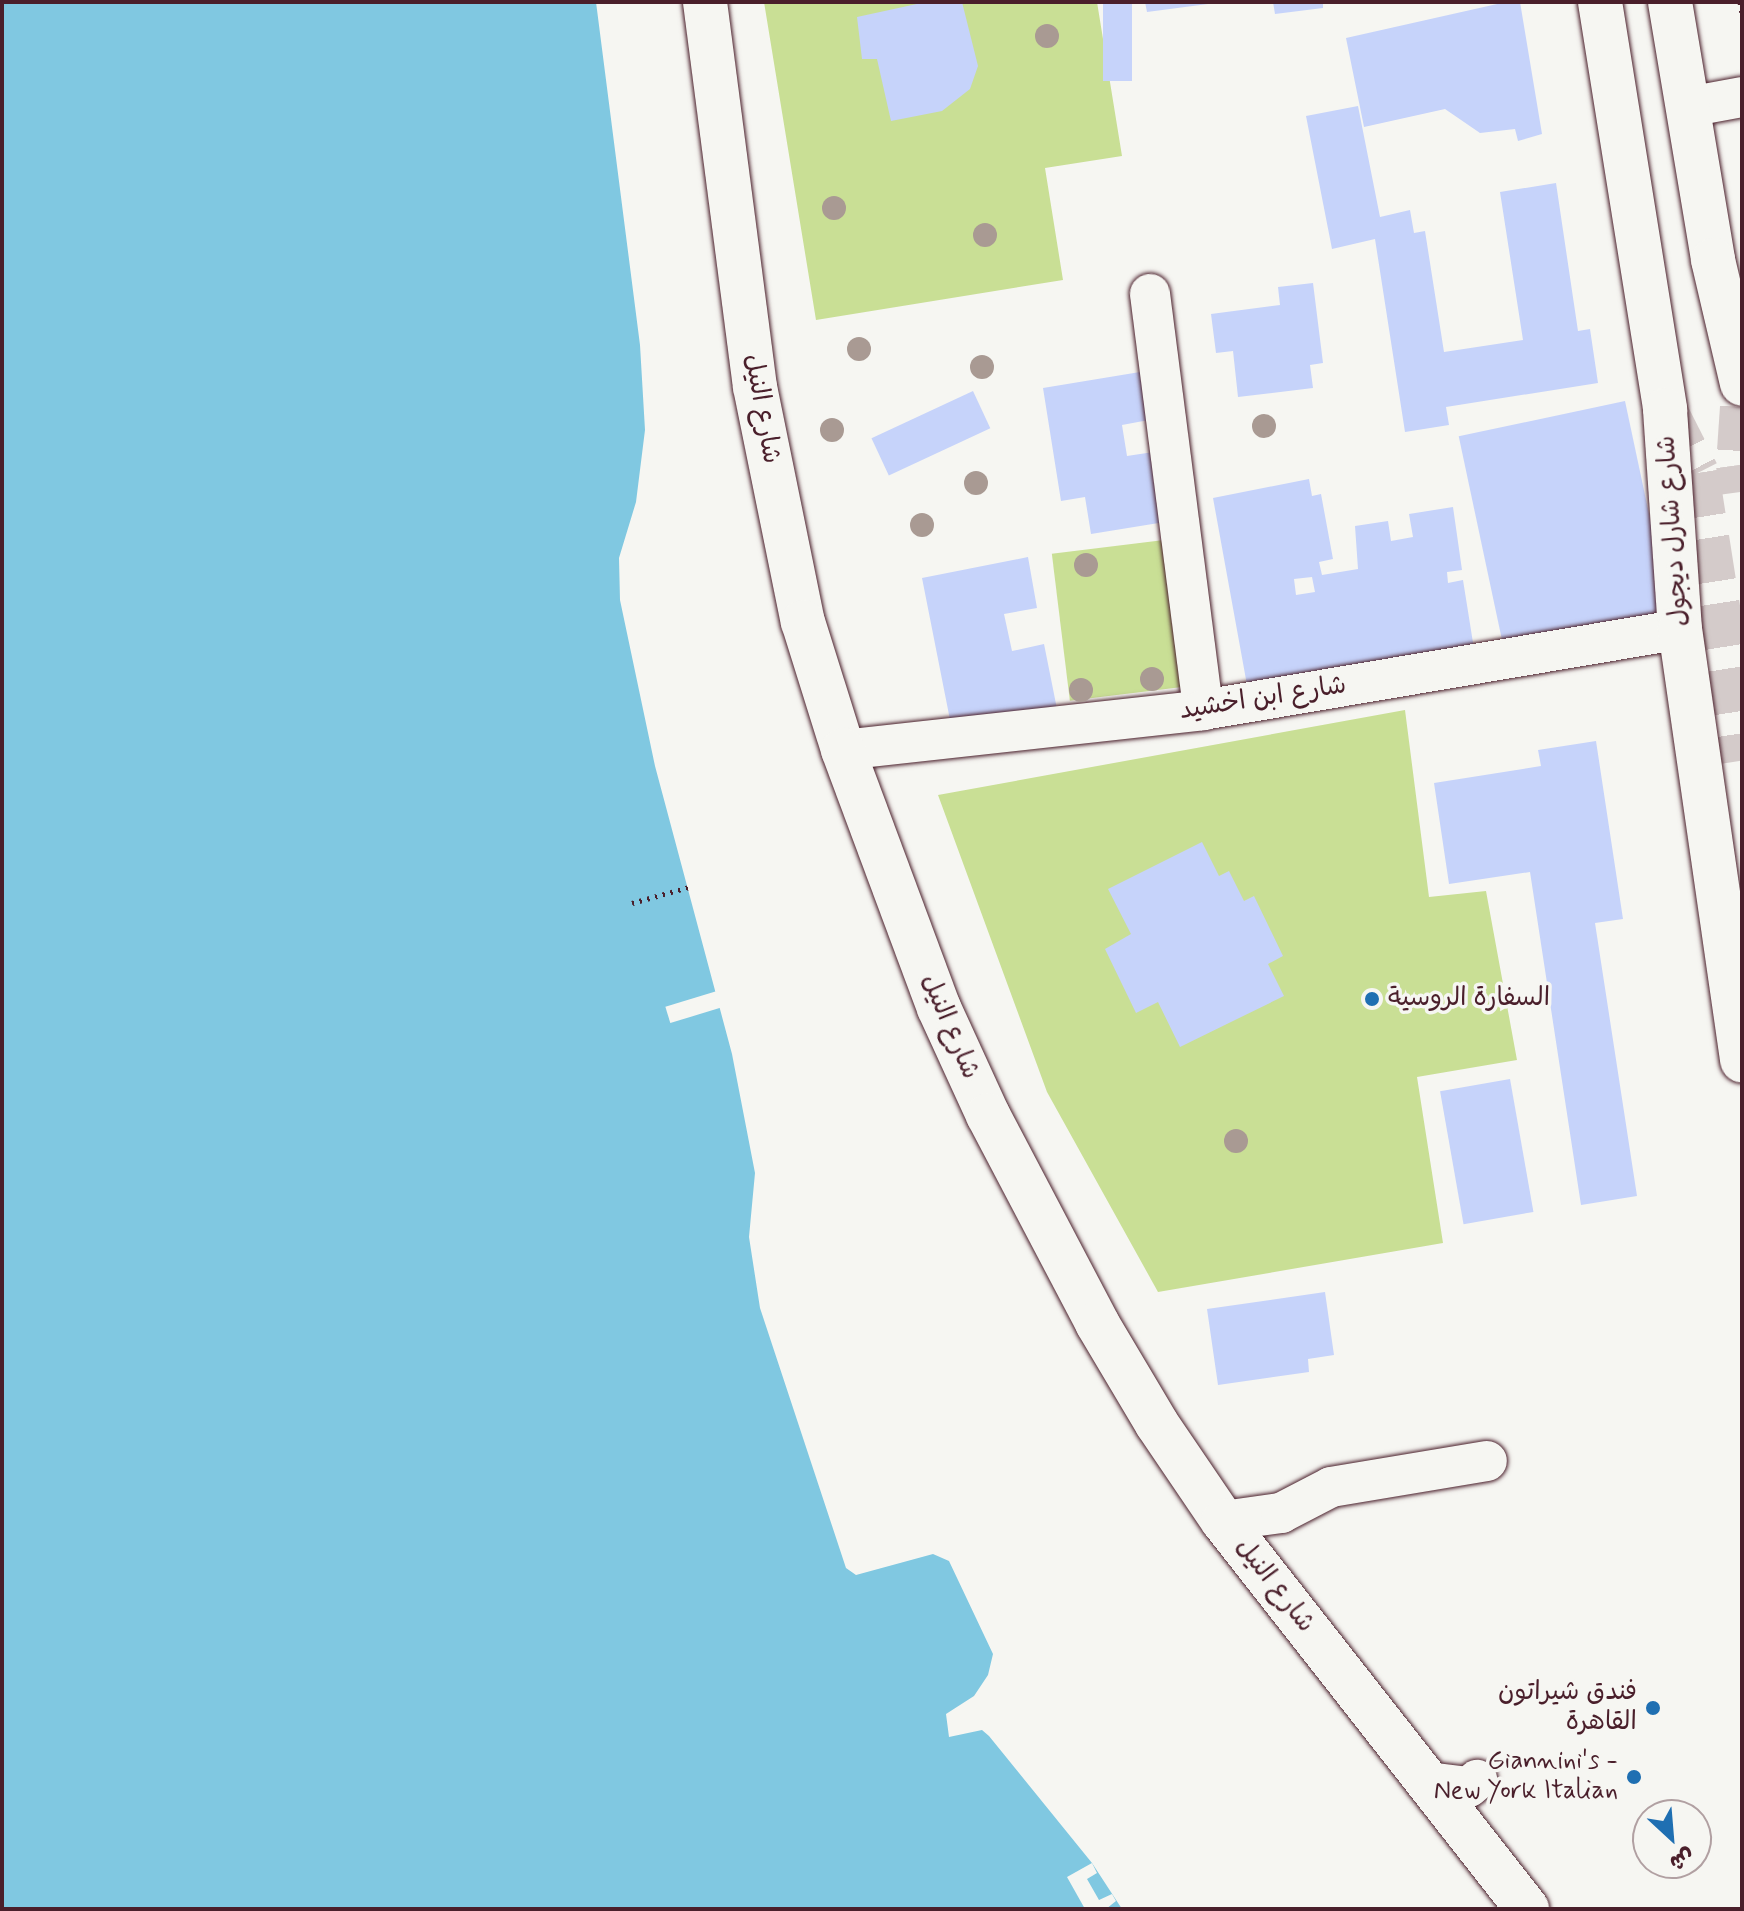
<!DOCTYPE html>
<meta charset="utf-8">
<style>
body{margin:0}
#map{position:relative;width:1744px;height:1911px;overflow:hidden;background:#f6f6f2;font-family:Mynerve,"Playpen Sans Arabic",sans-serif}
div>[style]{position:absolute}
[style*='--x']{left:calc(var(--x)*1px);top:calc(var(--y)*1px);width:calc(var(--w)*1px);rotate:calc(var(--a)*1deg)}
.green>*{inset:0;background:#c9df95;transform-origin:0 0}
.water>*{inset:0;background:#80c8e1}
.pier>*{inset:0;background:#f6f6f2;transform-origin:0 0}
.building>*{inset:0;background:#c6d3fa;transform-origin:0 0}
.major-tunnel>*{height:44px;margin-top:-22px;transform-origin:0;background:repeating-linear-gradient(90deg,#d4cbca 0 44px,transparent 0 66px)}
.path>*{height:5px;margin-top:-2.5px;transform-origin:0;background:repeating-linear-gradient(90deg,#4a1f2b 0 2px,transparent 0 8px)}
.roads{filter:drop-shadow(0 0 2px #4a1f2b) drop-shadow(0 0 2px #4a1f2b)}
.minor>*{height:40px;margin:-20px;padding:0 20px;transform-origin:20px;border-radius:20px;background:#f6f6f2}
.major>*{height:44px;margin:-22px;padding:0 22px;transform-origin:22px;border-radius:22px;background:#f6f6f2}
.trees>*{width:24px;height:24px;margin:-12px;border-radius:50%;background:#a99a93}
.dots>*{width:22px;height:22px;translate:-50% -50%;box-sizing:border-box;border:4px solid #f6f6f2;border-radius:50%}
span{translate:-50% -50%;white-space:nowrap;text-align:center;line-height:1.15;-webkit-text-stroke:7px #f6f6f2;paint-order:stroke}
.street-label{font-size:26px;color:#4a1f2b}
.poi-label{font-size:26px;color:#4a1f2b}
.left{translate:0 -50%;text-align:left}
.right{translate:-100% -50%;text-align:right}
.frame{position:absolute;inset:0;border:4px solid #4a1f2b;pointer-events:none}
.north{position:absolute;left:1632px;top:1799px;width:80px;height:80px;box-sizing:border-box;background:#f6f6f2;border:2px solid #b1a0a2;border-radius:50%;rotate:154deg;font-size:22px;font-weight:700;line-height:32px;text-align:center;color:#4a1f2b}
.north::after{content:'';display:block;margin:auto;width:28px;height:36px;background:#1f6fb2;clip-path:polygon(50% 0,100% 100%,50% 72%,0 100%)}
</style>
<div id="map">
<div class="green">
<i style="clip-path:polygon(764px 2px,1097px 2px,1122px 156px,1045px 168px,1063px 280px,816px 320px)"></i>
<i style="left:1164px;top:540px;width:148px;height:113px;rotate:83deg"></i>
<i style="clip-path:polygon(1405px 710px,1429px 897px,1486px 891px,1517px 1060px,1417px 1077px,1443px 1243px,1158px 1292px,1047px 1092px,938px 795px)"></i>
</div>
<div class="water">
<i style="clip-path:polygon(2px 2px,596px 2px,640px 345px,645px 430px,636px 502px,619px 558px,620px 600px,655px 766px,732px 1054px,755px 1173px,749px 1237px,760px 1308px,846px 1568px,856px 1575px,933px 1554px,949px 1561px,993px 1654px,988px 1675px,974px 1696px,946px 1714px,949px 1737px,982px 1730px,989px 1736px,1092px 1863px,1122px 1909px,2px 1909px)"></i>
</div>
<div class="pier">
<i style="left:717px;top:991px;width:17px;height:54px;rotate:73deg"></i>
<i style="clip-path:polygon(1092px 1863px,1097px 1873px,1087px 1879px,1099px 1900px,1112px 1894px,1116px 1901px,1106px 1909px,1085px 1909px,1067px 1877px)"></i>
</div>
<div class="building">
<i style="clip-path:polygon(926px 2px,962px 2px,978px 66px,970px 89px,942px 111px,891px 121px,877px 59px,862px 59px,857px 17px)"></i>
<i style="left:1103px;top:2px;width:29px;height:79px"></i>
<i style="clip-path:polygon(1145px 2px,1208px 2px,1208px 4px,1147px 12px)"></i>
<i style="clip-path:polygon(1273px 2px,1323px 2px,1323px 8px,1275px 14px)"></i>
<i style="clip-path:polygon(1506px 2px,1520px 2px,1542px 134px,1518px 141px,1515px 129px,1480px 133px,1445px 109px,1364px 127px,1346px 38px)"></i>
<i style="clip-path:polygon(1358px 106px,1380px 217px,1410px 210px,1414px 233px,1425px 231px,1444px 352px,1523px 340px,1500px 192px,1556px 183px,1578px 331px,1590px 329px,1598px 383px,1446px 407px,1449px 425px,1405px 432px,1375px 239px,1332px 249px,1306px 116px)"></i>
<i style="clip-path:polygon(1313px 283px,1323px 363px,1310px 365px,1313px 388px,1238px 397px,1233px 351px,1216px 353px,1211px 314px,1280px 305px,1278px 287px)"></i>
<i style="clip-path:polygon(1146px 371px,1154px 419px,1122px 425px,1127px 456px,1160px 451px,1171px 521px,1091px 534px,1085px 497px,1061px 501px,1043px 388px)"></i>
<i style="left:973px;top:391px;width:41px;height:112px;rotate:65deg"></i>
<i style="left:1625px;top:401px;width:223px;height:170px;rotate:78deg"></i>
<i style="clip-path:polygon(evenodd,1309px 479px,1312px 496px,1321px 494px,1333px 559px,1319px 562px,1322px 575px,1358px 569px,1355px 526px,1388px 521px,1391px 541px,1413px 537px,1409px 514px,1453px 507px,1462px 570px,1447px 572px,1448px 583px,1463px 580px,1474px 649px,1247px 685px,1213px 498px,1309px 479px,1312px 577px,1315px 592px,1296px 595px,1294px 579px,1312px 577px)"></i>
<i style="clip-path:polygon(1028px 557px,1037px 608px,1004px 614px,1012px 651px,1044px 644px,1057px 709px,952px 730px,922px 578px)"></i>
<i style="clip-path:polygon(1596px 741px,1623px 919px,1595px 923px,1637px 1196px,1581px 1205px,1530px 872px,1449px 884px,1434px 783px,1541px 766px,1538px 750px)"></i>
<i style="clip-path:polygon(1202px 842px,1219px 876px,1229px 871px,1244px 901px,1254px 896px,1283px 956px,1268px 964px,1284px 996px,1180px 1047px,1158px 1002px,1136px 1013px,1105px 949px,1131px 934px,1108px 889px)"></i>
<i style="left:1510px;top:1079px;width:135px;height:71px;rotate:80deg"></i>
<i style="clip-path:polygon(1325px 1292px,1334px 1355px,1308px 1359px,1309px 1372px,1218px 1385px,1207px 1309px)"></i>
</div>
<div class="major-tunnel">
<i style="--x:1742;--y:407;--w:58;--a:93.9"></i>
<i style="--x:1738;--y:465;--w:27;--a:82"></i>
<i style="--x:1665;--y:410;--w:71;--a:63.1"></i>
<i style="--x:1697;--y:473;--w:291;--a:81.1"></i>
</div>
<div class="path">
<i style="--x:1740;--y:2;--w:11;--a:80"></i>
<i style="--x:632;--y:903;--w:59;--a:-15.7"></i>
</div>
<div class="roads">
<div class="minor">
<i style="--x:1688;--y:107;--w:55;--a:-10.5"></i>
<i style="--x:1150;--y:294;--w:419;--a:82.7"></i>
<i style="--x:843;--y:750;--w:362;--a:-6.3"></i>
<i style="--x:1203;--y:710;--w:484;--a:-9.6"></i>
<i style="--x:1223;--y:1521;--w:59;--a:-7.9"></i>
<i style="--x:1281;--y:1513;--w:56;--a:-27.5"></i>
<i style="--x:1331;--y:1487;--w:158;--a:-9.5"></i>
<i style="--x:1428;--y:1782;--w:41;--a:7"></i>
<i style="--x:1469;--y:1787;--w:11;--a:-41"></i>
</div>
<div class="major">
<i style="--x:705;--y:2;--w:388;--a:82.6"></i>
<i style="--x:755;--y:387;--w:240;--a:78.5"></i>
<i style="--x:803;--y:622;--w:134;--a:72.6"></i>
<i style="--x:843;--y:750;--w:275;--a:69.6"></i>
<i style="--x:939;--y:1008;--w:118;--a:65.4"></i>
<i style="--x:988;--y:1115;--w:235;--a:62.3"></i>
<i style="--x:1097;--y:1323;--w:117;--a:59.3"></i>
<i style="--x:1157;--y:1424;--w:117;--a:55.8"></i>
<i style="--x:1223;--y:1521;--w:493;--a:51.9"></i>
<i style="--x:1600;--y:2;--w:413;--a:80.9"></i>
<i style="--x:1665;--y:410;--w:220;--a:86.1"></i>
<i style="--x:1680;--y:629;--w:436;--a:81.8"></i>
<i style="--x:1670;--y:2;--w:262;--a:80.5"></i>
<i style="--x:1713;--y:260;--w:127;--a:76.8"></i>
</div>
</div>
<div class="trees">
<i style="left:1047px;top:36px"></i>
<i style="left:834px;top:208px"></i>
<i style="left:985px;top:235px"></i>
<i style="left:859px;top:349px"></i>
<i style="left:982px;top:367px"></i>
<i style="left:1264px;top:426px"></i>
<i style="left:832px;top:430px"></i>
<i style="left:976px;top:483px"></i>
<i style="left:922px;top:525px"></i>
<i style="left:1086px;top:565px"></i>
<i style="left:1152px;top:679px"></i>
<i style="left:1081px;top:690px"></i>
<i style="left:1236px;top:1141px"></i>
</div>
<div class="dots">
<i style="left:1372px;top:999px;background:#1f6fb2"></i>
<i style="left:1653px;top:1708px;background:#1f6fb2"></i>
<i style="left:1634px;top:1777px;background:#1f6fb2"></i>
</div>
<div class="street-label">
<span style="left:761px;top:409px;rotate:80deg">شارع النيل</span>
<span style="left:1674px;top:531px;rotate:-94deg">شارع شارل ديجول</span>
<span style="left:1263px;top:699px;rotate:-9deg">شارع ابن اخشيد</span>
<span style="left:949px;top:1027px;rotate:67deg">شارع النيل</span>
<span style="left:1274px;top:1586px;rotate:52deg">شارع النيل</span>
</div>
<div class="poi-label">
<span class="left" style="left:1388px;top:999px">السفارة الروسية</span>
<span class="right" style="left:1637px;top:1708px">فندق شيراتون<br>القاهرة</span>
<span class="right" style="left:1618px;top:1777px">Giannini's -<br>New York Italian</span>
</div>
<div class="frame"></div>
<div class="north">ش</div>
</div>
